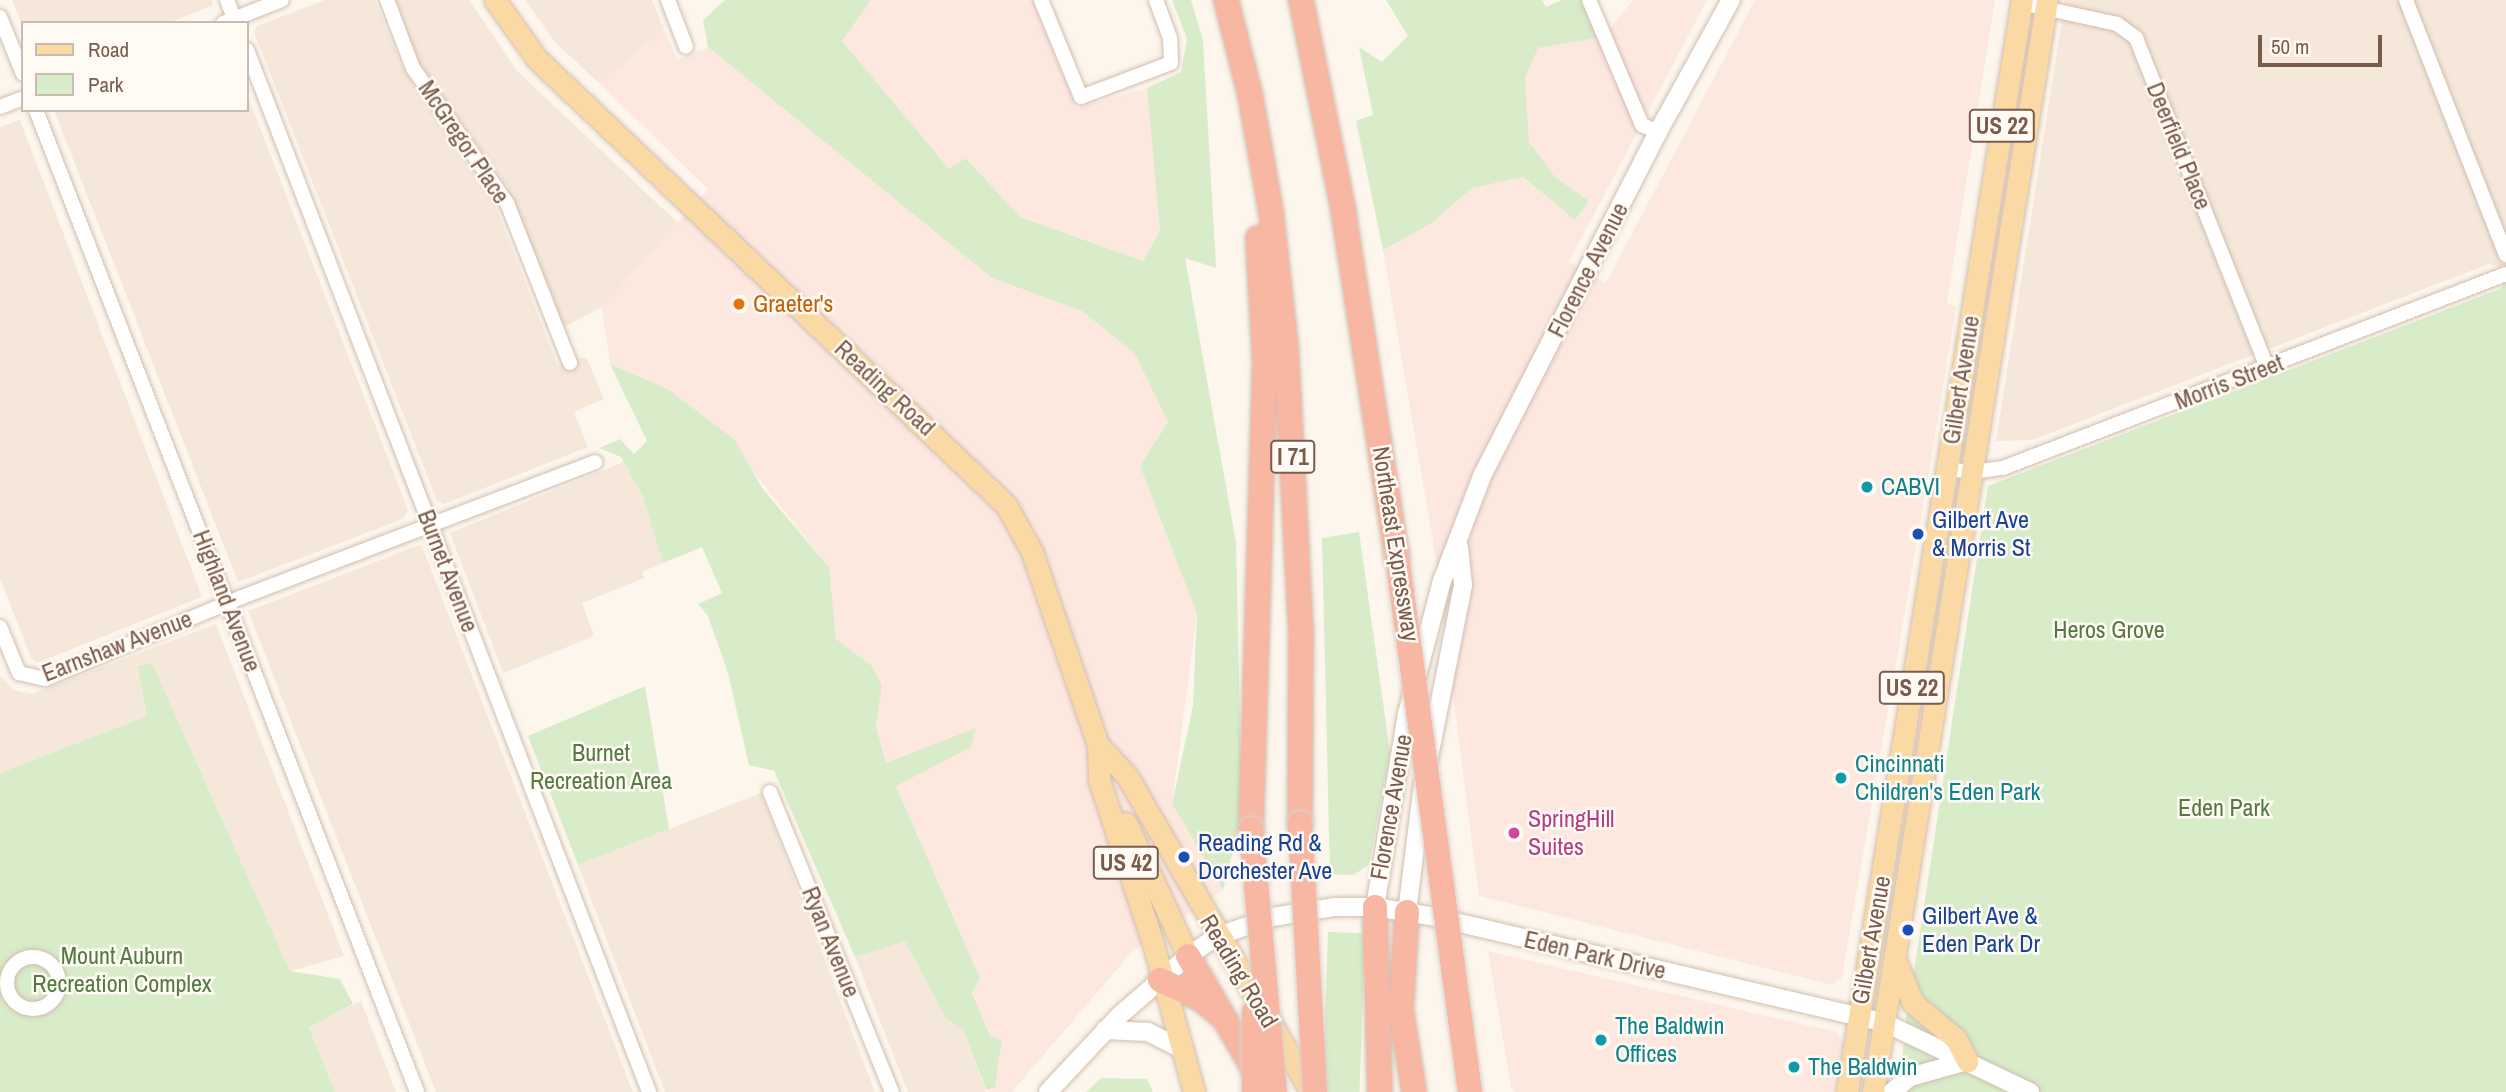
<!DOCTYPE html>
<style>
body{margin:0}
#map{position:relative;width:2506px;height:1092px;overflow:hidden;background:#fdf6ec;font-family:"Archivo Narrow",sans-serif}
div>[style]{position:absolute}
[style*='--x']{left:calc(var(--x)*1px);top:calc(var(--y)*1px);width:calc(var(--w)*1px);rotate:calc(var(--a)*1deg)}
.residential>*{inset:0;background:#f5e8da}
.commercial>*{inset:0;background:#fde8e0}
.green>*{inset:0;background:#d8ecc9;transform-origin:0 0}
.roads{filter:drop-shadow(0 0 2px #d1beb0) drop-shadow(0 0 2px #d1beb0)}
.minor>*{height:14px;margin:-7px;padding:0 7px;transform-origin:7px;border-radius:7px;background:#fff}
.minor>.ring{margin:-7px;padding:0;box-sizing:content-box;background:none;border:14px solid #fff;border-radius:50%}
.tertiary>*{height:18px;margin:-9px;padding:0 9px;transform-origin:9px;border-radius:9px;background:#fff}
.primary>*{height:21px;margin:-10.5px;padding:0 10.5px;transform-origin:10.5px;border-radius:10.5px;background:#fbd9a5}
.motorway>*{height:24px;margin:-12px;padding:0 12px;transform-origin:12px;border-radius:12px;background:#f7b7a3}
.bridges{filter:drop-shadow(0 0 2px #dad1cd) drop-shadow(0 0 2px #dad1cd)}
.motorway-bridge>*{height:24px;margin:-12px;padding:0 12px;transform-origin:12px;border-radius:12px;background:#f7b7a3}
.dots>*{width:19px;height:19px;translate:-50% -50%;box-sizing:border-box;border:4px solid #fffaf3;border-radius:50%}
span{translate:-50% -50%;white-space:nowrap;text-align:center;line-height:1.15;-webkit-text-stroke:5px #fffaf3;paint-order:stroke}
.shield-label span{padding:2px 5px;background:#fffaf3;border:2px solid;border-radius:5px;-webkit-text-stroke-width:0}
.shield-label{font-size:23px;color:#7a5c4d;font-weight:700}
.street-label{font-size:24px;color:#7a5c4d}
.food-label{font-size:24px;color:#c56008}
.left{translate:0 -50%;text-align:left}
.culture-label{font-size:24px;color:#0d838f}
.transit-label{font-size:24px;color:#164399}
.park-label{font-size:24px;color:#537a41}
.hotel-label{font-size:24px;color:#b23c85}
.legend{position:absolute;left:21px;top:21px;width:228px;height:91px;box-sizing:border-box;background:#fffaf3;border:2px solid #cabbb1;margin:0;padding:9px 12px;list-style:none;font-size:21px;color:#7a5c4d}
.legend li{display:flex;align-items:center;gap:14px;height:35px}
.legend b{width:35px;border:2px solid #cabbb1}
.scale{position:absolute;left:2258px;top:35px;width:124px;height:32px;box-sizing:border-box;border:4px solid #7a5c4d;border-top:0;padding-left:9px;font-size:21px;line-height:24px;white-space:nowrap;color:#7a5c4d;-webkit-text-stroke:5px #fffaf3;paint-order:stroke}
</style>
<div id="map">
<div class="residential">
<i style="clip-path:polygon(12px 0,212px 0,213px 5px,169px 23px,23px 23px,23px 27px)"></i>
<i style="clip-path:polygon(325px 0,375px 0,403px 69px,494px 202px,558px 366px,586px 357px,604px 399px,574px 412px,588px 447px,444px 504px,437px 501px,254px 32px,257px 26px)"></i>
<i style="clip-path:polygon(396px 0,469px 0,518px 72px,678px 223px,602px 307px,564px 327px,508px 187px,419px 64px)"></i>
<i style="clip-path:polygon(525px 0,652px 0,664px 29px,600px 84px,555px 42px)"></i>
<i style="clip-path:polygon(2065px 0,2506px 0,2506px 269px,2489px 264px,2032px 440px,1996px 441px)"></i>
<i style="clip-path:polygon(247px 94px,408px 510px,403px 519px,238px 582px,54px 110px,247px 110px)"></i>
<i style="clip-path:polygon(20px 120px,202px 597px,37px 663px,31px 658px,0 578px,0 127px)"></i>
<i style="clip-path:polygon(624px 462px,643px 497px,663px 563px,642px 572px,644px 578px,582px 603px,594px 636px,503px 673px,450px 533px)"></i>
<i style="clip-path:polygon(419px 545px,422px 546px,633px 1092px,436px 1092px,248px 611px)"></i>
<i style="clip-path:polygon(216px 624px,344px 956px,290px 971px,152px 663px,137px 666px,147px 716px,0 773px,0 676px,14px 690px,32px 694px)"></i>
<i style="clip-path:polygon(761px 793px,875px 1092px,665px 1092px,578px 865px)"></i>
<i style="clip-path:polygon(905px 940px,946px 1018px,964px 1031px,986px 1092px,908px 1092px,855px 957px)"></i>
<i style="clip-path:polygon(361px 1001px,396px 1092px,335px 1092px,309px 1026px)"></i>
</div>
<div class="commercial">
<i style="clip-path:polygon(871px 0,1032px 0,1077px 108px,1147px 88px,1160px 231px,1143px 261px,1020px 217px,967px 158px,949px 170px,842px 41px)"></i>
<i style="clip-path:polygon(1633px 0,1707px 0,1569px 262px,1606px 283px,1755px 0,1995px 0,1947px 303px,1956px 307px,1934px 442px,1842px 977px,1833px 985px,1479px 896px,1433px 541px,1383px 250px,1432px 223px,1472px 188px,1523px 177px,1575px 220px,1588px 201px,1555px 177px,1529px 142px,1525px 78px,1538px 48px,1603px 37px)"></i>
<i style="clip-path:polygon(664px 29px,677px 60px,708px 47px,992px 278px,1082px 311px,1135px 354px,1168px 422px,1140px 466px,1197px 614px,1172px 804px,1223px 890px,1131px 953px,1012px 1092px,986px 1092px,995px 1088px,1002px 1041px,990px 1036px,972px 992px,980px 978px,886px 763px,876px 726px,882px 685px,872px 666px,836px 639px,829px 567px,748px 465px,668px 389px,610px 364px,602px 307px,708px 189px,600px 84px)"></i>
<i style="clip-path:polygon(1488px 951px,1836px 1032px,1844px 1042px,1836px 1092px,1516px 1092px,1511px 1087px)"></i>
</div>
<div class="green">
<i style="clip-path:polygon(725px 0,871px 0,842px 41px,949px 169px,966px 158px,1020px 217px,1143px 261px,1160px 231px,1147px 88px,1181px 72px,1187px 39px,1172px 0,1191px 0,1203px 41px,1216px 268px,1185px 258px,1236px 542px,1242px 815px,1223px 890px,1172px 804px,1193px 706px,1197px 614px,1140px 466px,1168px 422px,1135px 354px,1082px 311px,992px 278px,708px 47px,703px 20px)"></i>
<i style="clip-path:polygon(1386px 0,1542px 0,1546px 7px,1562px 0,1589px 0,1603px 37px,1538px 48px,1525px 78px,1529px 142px,1555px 177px,1589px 201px,1575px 220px,1523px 177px,1472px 188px,1432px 223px,1383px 250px,1356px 121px,1373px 115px,1359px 47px,1382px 62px,1408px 36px)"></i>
<i style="clip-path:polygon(2506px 280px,2506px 1092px,1907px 1092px,1901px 1071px,1906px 1018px,1909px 1007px,1922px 996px,1913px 978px,1988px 486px,2500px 289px)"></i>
<i style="clip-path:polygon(610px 364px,668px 389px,735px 440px,762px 488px,829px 567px,836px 639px,872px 666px,882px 685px,876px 726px,886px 763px,976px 728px,971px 747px,896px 786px,980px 978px,972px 993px,990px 1036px,1002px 1040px,995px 1088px,986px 1090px,964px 1031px,946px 1018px,905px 941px,855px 957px,774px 771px,749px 765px,728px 673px,708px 616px,698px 604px,722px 593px,702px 547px,663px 563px,643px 497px,621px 457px,599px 448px,620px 439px,634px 454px,647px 441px)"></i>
<i style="clip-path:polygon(1359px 532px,1390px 752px,1369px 865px,1353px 875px,1330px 874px,1322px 538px)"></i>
<i style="clip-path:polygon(152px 663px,290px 971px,340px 979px,353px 1004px,309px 1027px,335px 1092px,0 1092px,0 773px,147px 716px,137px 666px)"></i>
<i style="clip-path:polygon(645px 686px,669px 829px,578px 865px,528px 736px)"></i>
<i style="left:1328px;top:932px;width:37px;height:160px;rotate:2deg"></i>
<i style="clip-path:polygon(1101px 1078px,1147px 1079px,1153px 1092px,1086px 1092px)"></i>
</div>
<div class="roads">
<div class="minor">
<i style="--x:227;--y:0;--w:25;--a:69"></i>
<i style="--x:387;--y:0;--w:73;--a:69.1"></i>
<i style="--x:413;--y:68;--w:165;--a:55.2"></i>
<i style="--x:507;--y:203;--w:172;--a:68.5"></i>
<i style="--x:668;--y:0;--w:50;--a:69"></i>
<i style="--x:1041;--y:0;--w:105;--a:67.6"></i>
<i style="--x:1081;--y:97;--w:96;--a:-20.7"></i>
<i style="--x:1171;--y:63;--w:25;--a:-92"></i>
<i style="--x:1170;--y:38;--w:40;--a:-110.2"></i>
<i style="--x:1589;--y:0;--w:136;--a:67"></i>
<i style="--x:1642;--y:125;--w:17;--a:24"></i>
<i style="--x:2406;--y:0;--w:274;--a:68.6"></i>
<i style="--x:2021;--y:3;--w:98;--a:12.3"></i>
<i style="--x:2117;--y:24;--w:24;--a:36"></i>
<i style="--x:2136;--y:38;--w:355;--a:68.3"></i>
<i style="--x:0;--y:17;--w:61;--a:68"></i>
<i style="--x:223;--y:23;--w:63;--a:-21.3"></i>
<i style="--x:247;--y:50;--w:1117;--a:68.9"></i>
<i style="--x:0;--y:107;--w:25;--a:-21"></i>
<i style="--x:36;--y:110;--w:1053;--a:68.79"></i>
<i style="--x:1947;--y:469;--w:26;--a:7"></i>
<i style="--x:1973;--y:472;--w:30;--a:-8"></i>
<i style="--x:2003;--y:468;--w:539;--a:-21.09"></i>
<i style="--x:0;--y:627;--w:50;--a:67.6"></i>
<i style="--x:19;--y:673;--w:27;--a:13"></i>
<i style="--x:45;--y:679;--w:213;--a:-22.6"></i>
<i style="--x:242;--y:597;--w:378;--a:-20.9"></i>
<i style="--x:770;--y:792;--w:324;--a:67.9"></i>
<i class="ring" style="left:7px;top:957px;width:38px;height:38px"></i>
</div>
<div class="tertiary">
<i style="--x:1429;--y:757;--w:175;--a:-78.8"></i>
<i style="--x:1463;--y:585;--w:38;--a:-96"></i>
<i style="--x:1375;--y:907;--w:196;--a:-80.6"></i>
<i style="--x:1407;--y:714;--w:138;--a:-75.3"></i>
<i style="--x:1442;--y:581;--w:112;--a:-69.1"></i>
<i style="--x:1482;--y:476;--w:386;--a:-62.9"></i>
<i style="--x:1658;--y:132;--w:151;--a:-61.1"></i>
<i style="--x:1407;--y:912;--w:129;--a:-82.9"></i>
<i style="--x:1105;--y:1030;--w:43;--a:2.7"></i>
<i style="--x:1148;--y:1032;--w:36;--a:27"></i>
<i style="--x:1048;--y:1092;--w:104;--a:-46.9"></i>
<i style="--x:1119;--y:1016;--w:91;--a:-41"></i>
<i style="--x:1188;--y:956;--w:36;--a:-34"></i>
<i style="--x:1218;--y:936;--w:58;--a:-19.1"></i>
<i style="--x:1273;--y:917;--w:63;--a:-9.2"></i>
<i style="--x:1335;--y:907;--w:40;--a:0"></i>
<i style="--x:1375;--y:907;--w:56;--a:9.3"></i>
<i style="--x:1430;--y:916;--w:465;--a:13.2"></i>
<i style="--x:1883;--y:1022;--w:163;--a:25.5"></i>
<i style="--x:1892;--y:1092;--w:23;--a:-40"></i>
<i style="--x:1910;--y:1077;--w:59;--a:-15.7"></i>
</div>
<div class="primary">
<i style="--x:495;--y:0;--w:72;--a:54.6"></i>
<i style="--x:537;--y:59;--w:647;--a:43.56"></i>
<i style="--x:1006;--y:505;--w:54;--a:61"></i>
<i style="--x:1032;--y:552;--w:204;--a:71.1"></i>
<i style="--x:1098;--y:745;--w:35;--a:88"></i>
<i style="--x:1099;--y:780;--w:172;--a:71.7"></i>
<i style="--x:1153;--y:943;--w:155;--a:74.6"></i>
<i style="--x:1098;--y:745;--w:42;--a:46.9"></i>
<i style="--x:1127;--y:776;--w:366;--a:59.8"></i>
<i style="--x:1126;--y:823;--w:147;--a:65"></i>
<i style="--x:1897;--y:964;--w:42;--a:67.7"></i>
<i style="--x:1913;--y:1003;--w:56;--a:39.9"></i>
<i style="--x:1956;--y:1039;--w:25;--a:63"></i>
<i style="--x:1847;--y:1092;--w:1106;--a:-80.9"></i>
<i style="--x:1873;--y:1092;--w:1106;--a:-80.95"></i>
</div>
<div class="motorway">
<i style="--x:1226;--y:0;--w:97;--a:75.7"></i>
<i style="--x:1250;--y:94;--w:120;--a:79.9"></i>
<i style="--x:1271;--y:212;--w:136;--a:83.7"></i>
<i style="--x:1286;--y:347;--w:284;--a:87"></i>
<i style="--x:1301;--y:631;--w:192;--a:90.3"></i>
<i style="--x:1301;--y:0;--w:213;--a:78.6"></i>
<i style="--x:1343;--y:209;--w:351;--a:81.2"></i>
<i style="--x:1251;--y:829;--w:464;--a:-88.3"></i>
<i style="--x:1265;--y:365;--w:127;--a:-93.2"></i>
<i style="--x:1375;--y:907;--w:185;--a:88.5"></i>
<i style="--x:1407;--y:912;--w:97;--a:93.5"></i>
<i style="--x:1401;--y:1009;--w:84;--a:81.1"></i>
<i style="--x:1188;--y:956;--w:135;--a:59.8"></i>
<i style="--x:1160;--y:980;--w:45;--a:24.9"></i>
<i style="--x:1201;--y:999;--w:23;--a:40"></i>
</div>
</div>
<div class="bridges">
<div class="motorway-bridge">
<i style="--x:1397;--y:556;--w:541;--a:82.24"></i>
<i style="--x:1300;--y:823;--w:269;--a:86.8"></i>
<i style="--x:1251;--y:829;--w:264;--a:84.8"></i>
<i style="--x:1254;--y:1012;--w:80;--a:90"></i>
</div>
</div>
<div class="dots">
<i style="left:739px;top:304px;background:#e8710a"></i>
<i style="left:1867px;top:487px;background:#0f9aa8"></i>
<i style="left:1918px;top:534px;background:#1a4fb4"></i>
<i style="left:1841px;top:778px;background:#0f9aa8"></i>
<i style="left:1514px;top:833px;background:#d1479c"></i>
<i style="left:1184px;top:857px;background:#1a4fb4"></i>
<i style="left:1908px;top:930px;background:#1a4fb4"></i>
<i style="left:1601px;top:1040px;background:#0f9aa8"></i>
<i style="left:1794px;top:1067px;background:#0f9aa8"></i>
</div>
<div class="shield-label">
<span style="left:2002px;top:126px">US 22</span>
<span style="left:1293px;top:457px">I 71</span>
<span style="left:1912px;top:688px">US 22</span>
<span style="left:1126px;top:863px">US 42</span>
</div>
<div class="street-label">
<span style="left:464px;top:142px;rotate:56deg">McGregor Place</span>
<span style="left:2179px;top:146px;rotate:68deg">Deerfield Place</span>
<span style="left:1588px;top:270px;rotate:-63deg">Florence Avenue</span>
<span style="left:1961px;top:380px;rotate:-81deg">Gilbert Avenue</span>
<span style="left:2229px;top:382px;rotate:-21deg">Morris Street</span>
<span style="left:885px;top:388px;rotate:43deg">Reading Road</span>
<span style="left:1396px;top:544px;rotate:81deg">Northeast Expressway</span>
<span style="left:448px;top:571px;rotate:69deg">Burnet Avenue</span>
<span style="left:227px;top:601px;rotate:69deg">Highland Avenue</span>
<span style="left:117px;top:646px;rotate:-21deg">Earnshaw Avenue</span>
<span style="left:1391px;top:807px;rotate:-80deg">Florence Avenue</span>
<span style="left:1871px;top:940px;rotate:-80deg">Gilbert Avenue</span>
<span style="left:831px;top:942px;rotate:68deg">Ryan Avenue</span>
<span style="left:1595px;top:955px;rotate:13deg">Eden Park Drive</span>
<span style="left:1239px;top:971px;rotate:59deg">Reading Road</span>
</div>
<div class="food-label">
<span class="left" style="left:753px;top:304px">Graeter's</span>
</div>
<div class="culture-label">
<span class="left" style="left:1881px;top:487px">CABVI</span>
<span class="left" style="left:1855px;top:778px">Cincinnati<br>Children's Eden Park</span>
<span class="left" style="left:1615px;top:1040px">The Baldwin<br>Offices</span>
<span class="left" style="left:1808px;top:1067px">The Baldwin</span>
</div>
<div class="transit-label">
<span class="left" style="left:1932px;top:534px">Gilbert Ave<br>&amp; Morris St</span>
<span class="left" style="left:1198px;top:857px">Reading Rd &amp;<br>Dorchester Ave</span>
<span class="left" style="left:1922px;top:930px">Gilbert Ave &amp;<br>Eden Park Dr</span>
</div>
<div class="park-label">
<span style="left:2109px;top:630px">Heros Grove</span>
<span style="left:601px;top:767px">Burnet<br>Recreation Area</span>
<span style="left:2224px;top:808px">Eden Park</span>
<span style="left:122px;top:970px">Mount Auburn<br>Recreation Complex</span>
</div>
<div class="hotel-label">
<span class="left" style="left:1528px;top:833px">SpringHill<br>Suites</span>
</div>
<ul class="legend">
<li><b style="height:9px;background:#fbd9a5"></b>Road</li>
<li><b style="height:19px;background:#d8ecc9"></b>Park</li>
</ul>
<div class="scale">50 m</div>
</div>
